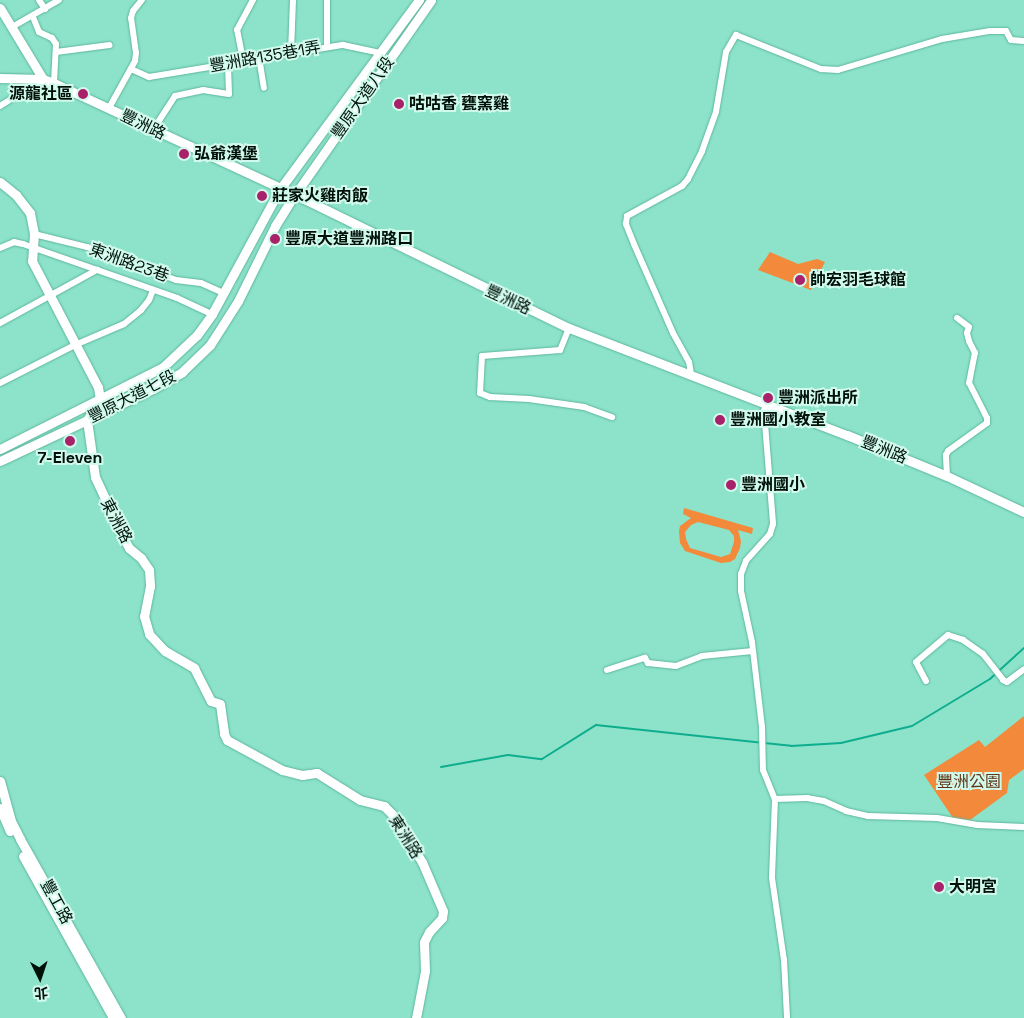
<!DOCTYPE html>
<meta charset="utf-8">
<style>
body{margin:0}
#map{position:relative;width:1024px;height:1018px;overflow:hidden;background:#8ce3ca;font-family:"Space Grotesk","Noto Sans TC",sans-serif}
div>[style]{position:absolute}
[style*='--x']{left:calc(var(--x)*1px);top:calc(var(--y)*1px);width:calc(var(--w)*1px);rotate:calc(var(--a)*1deg)}
.green>*{inset:0;background:#f2893b}
.stream>*{height:2px;margin:-1px;padding:0 1px;transform-origin:1px;border-radius:1px;background:#0ead8e}
.roads{filter:drop-shadow(0 0 1px #5fb69e) drop-shadow(0 0 1px #5fb69e)}
.street>*{height:6px;margin:-3px;padding:0 3px;transform-origin:3px;border-radius:3px;background:#fff}
.secondary>*{height:9px;margin:-4.5px;padding:0 4.5px;transform-origin:4.5px;border-radius:4.5px;background:#fff}
.dots>*{width:14px;height:14px;translate:-50% -50%;box-sizing:border-box;border:2px solid #d1faed;border-radius:50%}
span{translate:-50% -50%;white-space:nowrap;text-align:center;line-height:1.15;-webkit-text-stroke:4px #d1faed;paint-order:stroke}
.street-label{font-size:16px;color:#00110a}
.poi-label{font-size:16px;color:#00110a;font-weight:700}
.right{translate:-100% -50%;text-align:right}
.left{translate:0 -50%;text-align:left}
.park-label{font-size:16px;color:#603617}
.north{position:absolute;left:15px;top:953px;width:50px;height:50px;-webkit-text-stroke:4px #d1faed;paint-order:stroke;rotate:176deg;font-size:14px;font-weight:700;line-height:20px;text-align:center;color:#00110a}
.north::after{content:'';display:block;margin:auto;width:18px;height:22px;background:#00110a;clip-path:polygon(50% 0,100% 100%,50% 72%,0 100%)}
</style>
<div id="map">
<div class="green">
<i style="clip-path:polygon(770px 252px,798px 264px,817px 259px,825px 262px,811px 290px,758px 270px)"></i>
<i style="clip-path:polygon(evenodd,684px 508px,753px 528px,752px 534px,738px 530px,741px 541px,740px 548px,735px 559px,730px 562px,721px 563px,685px 551px,680px 543px,679px 531px,680px 526px,691px 518px,683px 514px,684px 508px,698px 522px,729px 530px,734px 536px,734px 542px,730px 554px,721px 557px,690px 548px,686px 539px,685px 532px,691px 525px,698px 522px)"></i>
<i style="clip-path:polygon(1024px 716px,1024px 769px,1009px 780px,1007px 793px,970px 820px,953px 818px,924px 775px,979px 740px,985px 747px)"></i>
</div>
<div class="stream">
<i style="--x:441;--y:767;--w:68;--a:-10.2"></i>
<i style="--x:508;--y:755;--w:34;--a:7"></i>
<i style="--x:542;--y:759;--w:64;--a:-32.2"></i>
<i style="--x:596;--y:725;--w:196;--a:6.1"></i>
<i style="--x:791;--y:746;--w:50;--a:-3.4"></i>
<i style="--x:841;--y:743;--w:73;--a:-13.5"></i>
<i style="--x:912;--y:726;--w:91;--a:-31.1"></i>
<i style="--x:990;--y:679;--w:46;--a:-42.4"></i>
</div>
<div class="roads">
<div class="street">
<i style="--x:39;--y:0;--w:11;--a:56"></i>
<i style="--x:327;--y:0;--w:46;--a:90"></i>
<i style="--x:33;--y:17;--w:16;--a:68"></i>
<i style="--x:39;--y:32;--w:14;--a:25"></i>
<i style="--x:52;--y:38;--w:7;--a:56"></i>
<i style="--x:56;--y:44;--w:39;--a:93"></i>
<i style="--x:12;--y:27;--w:54;--a:-29.9"></i>
<i style="--x:56;--y:52;--w:54;--a:-7.4"></i>
<i style="--x:291;--y:52;--w:52;--a:-87.8"></i>
<i style="--x:259;--y:57;--w:31;--a:81"></i>
<i style="--x:243;--y:60;--w:31;--a:-101"></i>
<i style="--x:237;--y:30;--w:34;--a:-62"></i>
<i style="--x:131;--y:69;--w:20;--a:24"></i>
<i style="--x:149;--y:77;--w:197;--a:-9.4"></i>
<i style="--x:343;--y:45;--w:39;--a:12"></i>
<i style="--x:0;--y:106;--w:51;--a:-32.1"></i>
<i style="--x:109;--y:108;--w:54;--a:-61"></i>
<i style="--x:135;--y:61;--w:8;--a:-83"></i>
<i style="--x:136;--y:53;--w:35;--a:-98"></i>
<i style="--x:131;--y:18;--w:7;--a:-74"></i>
<i style="--x:133;--y:11;--w:14;--a:-51"></i>
<i style="--x:153;--y:130;--w:40;--a:-57.1"></i>
<i style="--x:175;--y:96;--w:29;--a:-12"></i>
<i style="--x:203;--y:90;--w:26;--a:9"></i>
<i style="--x:229;--y:94;--w:31;--a:-92"></i>
<i style="--x:34;--y:234;--w:55;--a:13.8"></i>
<i style="--x:87;--y:247;--w:95;--a:20.3"></i>
<i style="--x:176;--y:280;--w:25;--a:7"></i>
<i style="--x:201;--y:283;--w:24;--a:24"></i>
<i style="--x:0;--y:248;--w:15;--a:-23"></i>
<i style="--x:14;--y:242;--w:9;--a:13"></i>
<i style="--x:23;--y:244;--w:163;--a:19.3"></i>
<i style="--x:177;--y:298;--w:38;--a:25"></i>
<i style="--x:0;--y:323;--w:111;--a:-28.7"></i>
<i style="--x:569;--y:328;--w:24;--a:112"></i>
<i style="--x:560;--y:350;--w:78;--a:175.6"></i>
<i style="--x:482;--y:356;--w:37;--a:93"></i>
<i style="--x:480;--y:393;--w:11;--a:22"></i>
<i style="--x:490;--y:397;--w:39;--a:3"></i>
<i style="--x:529;--y:399;--w:56;--a:8.3"></i>
<i style="--x:584;--y:407;--w:30;--a:20"></i>
<i style="--x:691;--y:374;--w:12;--a:-99"></i>
<i style="--x:689;--y:362;--w:33;--a:-119"></i>
<i style="--x:673;--y:333;--w:97;--a:-113.7"></i>
<i style="--x:634;--y:244;--w:22;--a:-112"></i>
<i style="--x:626;--y:224;--w:8;--a:-83"></i>
<i style="--x:627;--y:216;--w:63;--a:-28.6"></i>
<i style="--x:682;--y:186;--w:9;--a:-49"></i>
<i style="--x:688;--y:179;--w:31;--a:-63"></i>
<i style="--x:702;--y:151;--w:41;--a:-70.3"></i>
<i style="--x:716;--y:112;--w:61;--a:-80.5"></i>
<i style="--x:726;--y:52;--w:20;--a:-60"></i>
<i style="--x:736;--y:35;--w:92;--a:21.8"></i>
<i style="--x:821;--y:69;--w:17;--a:3"></i>
<i style="--x:838;--y:70;--w:109;--a:-16.6"></i>
<i style="--x:942;--y:39;--w:49;--a:-9.5"></i>
<i style="--x:990;--y:31;--w:16;--a:0"></i>
<i style="--x:1006;--y:31;--w:10;--a:61"></i>
<i style="--x:1011;--y:40;--w:13;--a:4"></i>
<i style="--x:0;--y:383;--w:84;--a:-26.9"></i>
<i style="--x:75;--y:345;--w:53;--a:-23.2"></i>
<i style="--x:124;--y:324;--w:22;--a:-39"></i>
<i style="--x:141;--y:310;--w:13;--a:-51"></i>
<i style="--x:149;--y:300;--w:11;--a:-68"></i>
<i style="--x:766;--y:404;--w:7;--a:106"></i>
<i style="--x:764;--y:411;--w:113;--a:85.4"></i>
<i style="--x:773;--y:524;--w:10;--a:107"></i>
<i style="--x:770;--y:534;--w:36;--a:132"></i>
<i style="--x:746;--y:561;--w:14;--a:111"></i>
<i style="--x:741;--y:574;--w:17;--a:90"></i>
<i style="--x:741;--y:591;--w:52;--a:77.8"></i>
<i style="--x:752;--y:642;--w:86;--a:83.3"></i>
<i style="--x:762;--y:727;--w:43;--a:88.7"></i>
<i style="--x:763;--y:770;--w:31;--a:68"></i>
<i style="--x:775;--y:799;--w:79;--a:92.2"></i>
<i style="--x:772;--y:878;--w:83;--a:81.7"></i>
<i style="--x:784;--y:960;--w:58;--a:87"></i>
<i style="--x:947;--y:476;--w:21;--a:-93"></i>
<i style="--x:946;--y:455;--w:4;--a:-63"></i>
<i style="--x:948;--y:451;--w:48;--a:-35.7"></i>
<i style="--x:987;--y:423;--w:5;--a:-90"></i>
<i style="--x:987;--y:418;--w:39;--a:-117"></i>
<i style="--x:969;--y:383;--w:31;--a:-79"></i>
<i style="--x:975;--y:353;--w:13;--a:-117"></i>
<i style="--x:969;--y:341;--w:8;--a:-104"></i>
<i style="--x:967;--y:333;--w:6;--a:-72"></i>
<i style="--x:969;--y:327;--w:15;--a:-143"></i>
<i style="--x:607;--y:670;--w:40;--a:-18"></i>
<i style="--x:645;--y:658;--w:6;--a:59"></i>
<i style="--x:648;--y:663;--w:28;--a:6"></i>
<i style="--x:676;--y:666;--w:28;--a:-21"></i>
<i style="--x:702;--y:656;--w:51;--a:-5.6"></i>
<i style="--x:926;--y:681;--w:21;--a:-118"></i>
<i style="--x:916;--y:662;--w:42;--a:-40.2"></i>
<i style="--x:948;--y:635;--w:16;--a:18"></i>
<i style="--x:963;--y:640;--w:24;--a:35"></i>
<i style="--x:983;--y:654;--w:33;--a:52"></i>
<i style="--x:1003;--y:680;--w:4;--a:27"></i>
<i style="--x:1007;--y:682;--w:21;--a:-37"></i>
<i style="--x:775;--y:799;--w:32;--a:-2"></i>
<i style="--x:807;--y:798;--w:17;--a:10"></i>
<i style="--x:824;--y:801;--w:24;--a:24"></i>
<i style="--x:846;--y:811;--w:23;--a:13"></i>
<i style="--x:868;--y:816;--w:69;--a:1.7"></i>
<i style="--x:937;--y:818;--w:41;--a:9.9"></i>
<i style="--x:977;--y:825;--w:47;--a:2.4"></i>
</div>
<div class="secondary">
<i style="--x:0;--y:8;--w:83;--a:58.8"></i>
<i style="--x:0;--y:78;--w:43;--a:1.3"></i>
<i style="--x:43;--y:79;--w:12;--a:20"></i>
<i style="--x:54;--y:83;--w:276;--a:24.9"></i>
<i style="--x:304;--y:199;--w:295;--a:26"></i>
<i style="--x:569;--y:328;--w:298;--a:21.1"></i>
<i style="--x:847;--y:435;--w:108;--a:22.3"></i>
<i style="--x:947;--y:476;--w:85;--a:25.1"></i>
<i style="--x:0;--y:182;--w:21;--a:39"></i>
<i style="--x:16;--y:195;--w:23;--a:52"></i>
<i style="--x:30;--y:213;--w:21;--a:79"></i>
<i style="--x:34;--y:234;--w:27;--a:94"></i>
<i style="--x:32;--y:261;--w:142;--a:62.4"></i>
<i style="--x:98;--y:387;--w:13;--a:81"></i>
<i style="--x:100;--y:400;--w:24;--a:123"></i>
<i style="--x:87;--y:420;--w:58;--a:82"></i>
<i style="--x:95;--y:477;--w:64;--a:65"></i>
<i style="--x:122;--y:535;--w:15;--a:62"></i>
<i style="--x:129;--y:548;--w:16;--a:40"></i>
<i style="--x:141;--y:558;--w:14;--a:56"></i>
<i style="--x:149;--y:570;--w:16;--a:86"></i>
<i style="--x:150;--y:586;--w:31;--a:101"></i>
<i style="--x:144;--y:616;--w:19;--a:74"></i>
<i style="--x:149;--y:634;--w:23;--a:47"></i>
<i style="--x:165;--y:651;--w:34;--a:30"></i>
<i style="--x:194;--y:668;--w:37;--a:63"></i>
<i style="--x:211;--y:701;--w:9;--a:18"></i>
<i style="--x:220;--y:704;--w:30;--a:82"></i>
<i style="--x:224;--y:734;--w:7;--a:63"></i>
<i style="--x:227;--y:740;--w:63;--a:28.6"></i>
<i style="--x:282;--y:770;--w:21;--a:14"></i>
<i style="--x:302;--y:775;--w:15;--a:-8"></i>
<i style="--x:317;--y:773;--w:51;--a:32.1"></i>
<i style="--x:360;--y:800;--w:25;--a:14"></i>
<i style="--x:384;--y:806;--w:11;--a:45"></i>
<i style="--x:392;--y:814;--w:57;--a:58"></i>
<i style="--x:422;--y:862;--w:53;--a:66.8"></i>
<i style="--x:443;--y:911;--w:7;--a:98"></i>
<i style="--x:442;--y:918;--w:19;--a:133"></i>
<i style="--x:429;--y:932;--w:11;--a:117"></i>
<i style="--x:424;--y:942;--w:29;--a:88"></i>
<i style="--x:425;--y:971;--w:48;--a:100.8"></i>
<i style="--x:0;--y:449;--w:182;--a:-26.7"></i>
<i style="--x:163;--y:367;--w:47;--a:-43.3"></i>
<i style="--x:197;--y:335;--w:26;--a:-54"></i>
<i style="--x:212;--y:314;--w:142;--a:-61.5"></i>
<i style="--x:280;--y:189;--w:235;--a:-53.7"></i>
<i style="--x:0;--y:461;--w:169;--a:-25.2"></i>
<i style="--x:153;--y:389;--w:34;--a:-30"></i>
<i style="--x:182;--y:372;--w:39;--a:-44"></i>
<i style="--x:210;--y:345;--w:52;--a:-57.5"></i>
<i style="--x:238;--y:301;--w:84;--a:-63.7"></i>
<i style="--x:275;--y:226;--w:36;--a:-58"></i>
<i style="--x:294;--y:196;--w:239;--a:-55"></i>
<i style="--x:0;--y:781;--w:41;--a:74.6"></i>
<i style="--x:11;--y:821;--w:20;--a:63"></i>
<i style="--x:20;--y:839;--w:206;--a:60.6"></i>
<i style="--x:0;--y:808;--w:25;--a:67"></i>
<i style="--x:23;--y:856;--w:185;--a:60.9"></i>
</div>
</div>
<div class="dots">
<i style="left:83px;top:94px;background:#a82169"></i>
<i style="left:399px;top:104px;background:#a82169"></i>
<i style="left:184px;top:154px;background:#a82169"></i>
<i style="left:262px;top:196px;background:#a82169"></i>
<i style="left:275px;top:239px;background:#a82169"></i>
<i style="left:800px;top:280px;background:#a82169"></i>
<i style="left:768px;top:398px;background:#a82169"></i>
<i style="left:720px;top:420px;background:#a82169"></i>
<i style="left:70px;top:441px;background:#a82169"></i>
<i style="left:731px;top:485px;background:#a82169"></i>
<i style="left:939px;top:887px;background:#a82169"></i>
</div>
<div class="street-label">
<span style="left:265px;top:57px;rotate:-10deg">豐洲路135巷1弄</span>
<span style="left:363px;top:98px;rotate:-55deg">豐原大道八段</span>
<span style="left:143px;top:125px;rotate:26deg">豐洲路</span>
<span style="left:129px;top:263px;rotate:20deg">東洲路23巷</span>
<span style="left:508px;top:300px;rotate:25deg">豐洲路</span>
<span style="left:132px;top:397px;rotate:-27deg">豐原大道七段</span>
<span style="left:884px;top:450px;rotate:22deg">豐洲路</span>
<span style="left:116px;top:521px;rotate:62deg">東洲路</span>
<span style="left:405px;top:837px;rotate:58deg">東洲路</span>
<span style="left:56px;top:902px;rotate:61deg">豐工路</span>
</div>
<div class="poi-label">
<span class="right" style="left:73px;top:94px">源龍社區</span>
<span class="left" style="left:409px;top:104px">咕咕香 甕窯雞</span>
<span class="left" style="left:194px;top:154px">弘爺漢堡</span>
<span class="left" style="left:272px;top:196px">莊家火雞肉飯</span>
<span class="left" style="left:285px;top:239px">豐原大道豐洲路口</span>
<span class="left" style="left:810px;top:280px">帥宏羽毛球館</span>
<span class="left" style="left:778px;top:398px">豐洲派出所</span>
<span class="left" style="left:730px;top:420px">豐洲國小教室</span>
<span style="left:70px;top:458px">7-Eleven</span>
<span class="left" style="left:741px;top:485px">豐洲國小</span>
<span class="left" style="left:949px;top:887px">大明宮</span>
</div>
<div class="park-label">
<span style="left:969px;top:782px">豐洲公園</span>
</div>
<div class="north">北</div>
</div>
